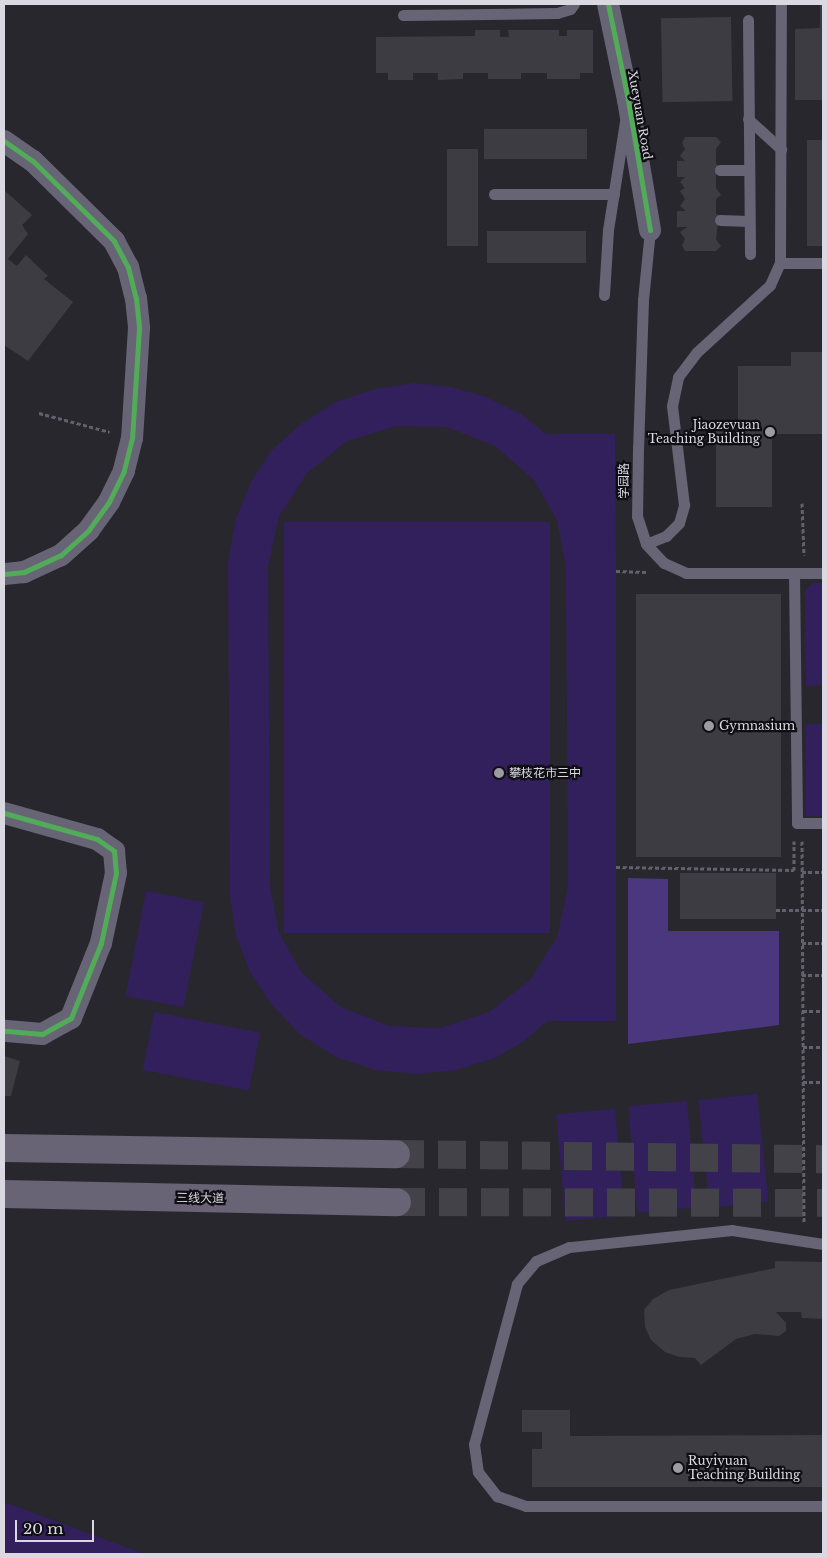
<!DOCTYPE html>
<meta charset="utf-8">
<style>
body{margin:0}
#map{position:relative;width:827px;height:1558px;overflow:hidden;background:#28272e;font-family:"Libre Baskerville","Noto Sans SC",serif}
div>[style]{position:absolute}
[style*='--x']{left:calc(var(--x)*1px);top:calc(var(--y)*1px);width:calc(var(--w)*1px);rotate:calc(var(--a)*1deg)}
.green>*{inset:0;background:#32205d;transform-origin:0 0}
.forest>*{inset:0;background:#4a377e}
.building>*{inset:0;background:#3d3c42;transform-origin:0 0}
.primary-tunnel>*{height:28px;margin-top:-14px;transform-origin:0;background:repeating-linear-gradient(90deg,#434249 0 28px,transparent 0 42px)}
.path>*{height:3px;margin-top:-1.5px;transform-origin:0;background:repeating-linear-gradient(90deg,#63616c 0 4px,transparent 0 6.5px)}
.lane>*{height:11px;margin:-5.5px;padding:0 5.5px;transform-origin:5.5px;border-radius:5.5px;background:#676475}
.street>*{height:22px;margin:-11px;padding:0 11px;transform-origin:11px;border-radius:11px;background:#676475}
.primary>*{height:28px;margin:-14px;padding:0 14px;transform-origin:14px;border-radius:14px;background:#686375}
.cycleway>*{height:5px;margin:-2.5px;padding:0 2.5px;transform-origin:2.5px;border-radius:2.5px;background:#51ab58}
.dots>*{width:14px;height:14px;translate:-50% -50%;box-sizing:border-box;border:2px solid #0f0e14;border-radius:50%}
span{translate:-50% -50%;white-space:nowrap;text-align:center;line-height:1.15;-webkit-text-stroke:4.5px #0f0e14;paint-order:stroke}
.street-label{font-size:12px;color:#dad9e1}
.poi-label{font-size:12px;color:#dad9e1}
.right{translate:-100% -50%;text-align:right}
.left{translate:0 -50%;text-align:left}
.frame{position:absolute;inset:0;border:5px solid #dad9e1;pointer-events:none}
.scale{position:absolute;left:15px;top:1520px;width:79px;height:22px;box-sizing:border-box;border:2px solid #dad9e1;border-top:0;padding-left:6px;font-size:15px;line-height:18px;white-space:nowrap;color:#dad9e1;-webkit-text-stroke:4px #0f0e14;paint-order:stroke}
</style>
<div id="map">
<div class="green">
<i style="clip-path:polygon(evenodd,414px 383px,451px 387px,486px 397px,521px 414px,546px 434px,615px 434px,616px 571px,616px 1021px,547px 1021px,524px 1041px,495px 1058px,456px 1070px,416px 1074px,375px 1070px,336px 1057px,301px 1035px,272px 1005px,250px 972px,236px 935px,230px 896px,228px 561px,236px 518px,251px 482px,271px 451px,302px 423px,336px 402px,375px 389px,414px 383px,396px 426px,447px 427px,495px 446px,534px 480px,557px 520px,566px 567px,568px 887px,557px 937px,530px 980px,489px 1012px,440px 1028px,389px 1026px,341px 1007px,302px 973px,279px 933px,270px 887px,268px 566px,279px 516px,307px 473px,347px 441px,396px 426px)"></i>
<i style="left:284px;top:522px;width:266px;height:411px"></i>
<i style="clip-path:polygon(813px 583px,823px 583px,823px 685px,806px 686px,805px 591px)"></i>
<i style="left:806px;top:724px;width:17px;height:92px"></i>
<i style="left:146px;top:891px;width:59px;height:107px;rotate:11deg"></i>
<i style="left:154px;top:1012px;width:108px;height:59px;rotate:11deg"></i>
<i style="left:757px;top:1094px;width:108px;height:59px;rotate:84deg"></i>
<i style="left:687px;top:1101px;width:107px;height:59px;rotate:85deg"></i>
<i style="left:615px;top:1109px;width:107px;height:59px;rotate:85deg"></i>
<i style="clip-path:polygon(4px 1502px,144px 1554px,4px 1554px)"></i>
</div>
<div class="forest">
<i style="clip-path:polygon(628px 878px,668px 879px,668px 931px,779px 931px,779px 1025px,628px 1044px)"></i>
</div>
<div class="building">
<i style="clip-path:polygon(820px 4px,823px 4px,823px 100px,795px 100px,795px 29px,820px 28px)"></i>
<i style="left:731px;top:17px;width:84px;height:70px;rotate:89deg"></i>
<i style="clip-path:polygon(475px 30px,500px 30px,500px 37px,509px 37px,508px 30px,559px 30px,559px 36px,567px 36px,567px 30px,593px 30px,593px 73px,580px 73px,580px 79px,547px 79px,547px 73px,521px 73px,521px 79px,488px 79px,488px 73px,463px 73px,463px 79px,438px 80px,438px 73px,413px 73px,413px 80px,388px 80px,388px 73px,376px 73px,376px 37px,475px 36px)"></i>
<i style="left:484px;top:129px;width:103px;height:30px"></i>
<i style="clip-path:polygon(685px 137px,716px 137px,721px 142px,716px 149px,716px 164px,720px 166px,716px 173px,716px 188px,721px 195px,716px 199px,716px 214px,719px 215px,716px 239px,721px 246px,716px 251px,685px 251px,682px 245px,685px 239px,680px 232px,687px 227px,677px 227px,677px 211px,686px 211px,680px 206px,685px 199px,680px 191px,685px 188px,680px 182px,685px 177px,677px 177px,677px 161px,685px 161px,680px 156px,685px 149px,682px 143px)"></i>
<i style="left:807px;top:140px;width:16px;height:106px"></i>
<i style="left:478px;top:149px;width:97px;height:31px;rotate:90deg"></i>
<i style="clip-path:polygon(4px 190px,32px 215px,22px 225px,28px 234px,8px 259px,17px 266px,26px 255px,48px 276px,44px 279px,73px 302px,28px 361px,4px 345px)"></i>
<i style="left:487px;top:231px;width:99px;height:32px"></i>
<i style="clip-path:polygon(791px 352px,823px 352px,823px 434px,772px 434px,772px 507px,716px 507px,716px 430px,738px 430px,738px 366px,791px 366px)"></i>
<i style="left:781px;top:594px;width:263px;height:145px;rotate:90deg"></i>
<i style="left:776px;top:873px;width:46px;height:96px;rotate:90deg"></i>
<i style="clip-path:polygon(4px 1056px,20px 1061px,11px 1096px,4px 1096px)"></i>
<i style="clip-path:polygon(775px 1261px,823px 1262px,823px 1319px,802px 1318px,801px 1312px,776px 1312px,786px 1323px,786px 1331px,779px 1336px,755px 1334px,736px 1339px,701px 1365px,695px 1358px,679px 1357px,665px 1352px,651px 1340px,645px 1327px,644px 1310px,653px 1299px,669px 1290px,775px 1268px)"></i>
<i style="clip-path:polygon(522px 1410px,570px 1410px,570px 1436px,823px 1435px,823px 1487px,532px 1487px,532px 1449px,542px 1449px,542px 1432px,522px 1432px)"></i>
</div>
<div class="primary-tunnel">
<i style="--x:396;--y:1154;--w:427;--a:0.7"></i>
<i style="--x:397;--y:1202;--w:426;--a:0.1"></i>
</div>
<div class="path">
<i style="--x:39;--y:413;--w:73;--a:15"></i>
<i style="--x:802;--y:503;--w:52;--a:87.8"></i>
<i style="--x:616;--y:571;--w:30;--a:2"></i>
<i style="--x:802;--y:841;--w:381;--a:89.7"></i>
<i style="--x:616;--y:867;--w:178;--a:1"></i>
<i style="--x:794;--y:870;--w:29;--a:-90"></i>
<i style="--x:802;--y:872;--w:21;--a:0"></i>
<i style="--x:776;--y:910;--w:47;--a:0"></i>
<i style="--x:802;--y:943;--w:21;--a:0"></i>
<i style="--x:802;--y:975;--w:21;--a:0"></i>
<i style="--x:803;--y:1011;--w:20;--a:0"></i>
<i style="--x:803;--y:1047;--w:20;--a:0"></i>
<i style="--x:803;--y:1082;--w:20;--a:0"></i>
</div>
<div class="lane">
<i style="--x:403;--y:15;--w:154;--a:-0.7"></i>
<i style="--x:557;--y:13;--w:14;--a:-17"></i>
<i style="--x:570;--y:9;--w:6;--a:-51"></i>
<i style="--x:748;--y:20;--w:234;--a:89.5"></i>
<i style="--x:748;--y:119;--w:45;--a:42.3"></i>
<i style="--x:720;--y:170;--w:29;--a:0"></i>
<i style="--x:494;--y:194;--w:120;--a:0"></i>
<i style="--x:720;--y:220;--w:29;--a:2"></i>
<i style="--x:650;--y:230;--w:70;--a:95.7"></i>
<i style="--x:643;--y:300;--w:148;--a:91.9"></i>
<i style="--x:638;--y:448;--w:68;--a:90.8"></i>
<i style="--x:637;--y:516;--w:29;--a:72"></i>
<i style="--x:646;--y:544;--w:26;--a:47"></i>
<i style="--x:664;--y:563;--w:24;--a:24"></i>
<i style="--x:686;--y:573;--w:137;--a:0"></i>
<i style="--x:780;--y:263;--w:43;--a:0"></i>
<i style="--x:604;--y:295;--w:65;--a:-86.5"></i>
<i style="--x:608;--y:230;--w:109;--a:-81.1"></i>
<i style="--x:646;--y:544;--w:22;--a:-22"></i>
<i style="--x:666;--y:536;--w:18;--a:-45"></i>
<i style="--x:679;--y:523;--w:19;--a:-74"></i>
<i style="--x:684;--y:505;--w:100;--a:-96.9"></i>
<i style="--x:672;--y:406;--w:30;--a:-78"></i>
<i style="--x:678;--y:377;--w:31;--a:-53"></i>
<i style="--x:697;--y:352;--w:99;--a:-42.5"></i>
<i style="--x:770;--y:285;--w:24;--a:-66"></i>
<i style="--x:780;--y:263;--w:259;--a:-89.8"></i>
<i style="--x:794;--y:573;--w:250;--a:89.3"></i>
<i style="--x:797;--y:823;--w:26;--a:0"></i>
<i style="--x:823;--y:1244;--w:92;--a:-171.3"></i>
<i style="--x:732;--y:1230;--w:164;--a:174"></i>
<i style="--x:569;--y:1247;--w:36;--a:157"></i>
<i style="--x:536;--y:1261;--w:30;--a:130"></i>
<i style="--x:517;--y:1284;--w:166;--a:105"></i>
<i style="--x:474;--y:1444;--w:28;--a:82"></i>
<i style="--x:478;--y:1472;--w:31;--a:52"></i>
<i style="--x:497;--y:1496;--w:31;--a:19"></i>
<i style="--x:526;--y:1506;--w:297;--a:0"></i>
</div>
<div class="street">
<i style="--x:608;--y:4;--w:98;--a:78.2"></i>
<i style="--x:628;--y:100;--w:132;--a:80.4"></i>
<i style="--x:4;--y:141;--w:35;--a:35"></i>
<i style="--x:33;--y:161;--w:114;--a:44.6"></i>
<i style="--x:114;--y:241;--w:30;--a:62"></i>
<i style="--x:128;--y:267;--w:32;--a:76"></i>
<i style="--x:136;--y:298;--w:30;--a:84"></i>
<i style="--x:139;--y:328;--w:110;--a:93.6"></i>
<i style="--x:132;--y:438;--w:34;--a:104"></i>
<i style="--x:124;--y:471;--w:34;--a:116"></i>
<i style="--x:109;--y:502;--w:34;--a:126"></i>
<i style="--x:89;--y:530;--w:38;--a:138"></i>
<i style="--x:61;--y:555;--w:41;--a:155.3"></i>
<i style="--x:24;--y:572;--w:20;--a:174"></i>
<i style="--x:4;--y:813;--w:97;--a:15.6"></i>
<i style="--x:97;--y:839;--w:21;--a:35"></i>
<i style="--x:114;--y:851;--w:22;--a:85"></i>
<i style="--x:116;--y:873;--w:72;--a:102.1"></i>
<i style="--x:101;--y:943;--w:81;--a:111.8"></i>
<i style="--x:71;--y:1018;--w:33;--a:151"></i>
<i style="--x:42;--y:1034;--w:38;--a:-175"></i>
</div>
<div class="primary">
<i style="--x:4;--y:1148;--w:392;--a:0.9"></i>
<i style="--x:4;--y:1194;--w:393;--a:1.2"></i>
</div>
<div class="cycleway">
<i style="--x:608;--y:4;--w:98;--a:78.2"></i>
<i style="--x:628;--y:100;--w:132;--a:80.4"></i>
<i style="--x:4;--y:141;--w:35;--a:35"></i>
<i style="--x:33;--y:161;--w:114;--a:44.6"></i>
<i style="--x:114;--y:241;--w:30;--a:62"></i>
<i style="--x:128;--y:267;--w:32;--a:76"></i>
<i style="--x:136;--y:298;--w:30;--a:84"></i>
<i style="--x:139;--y:328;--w:110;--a:93.6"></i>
<i style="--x:132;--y:438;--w:34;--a:104"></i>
<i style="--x:124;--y:471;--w:34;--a:116"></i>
<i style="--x:109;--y:502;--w:34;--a:126"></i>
<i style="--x:89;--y:530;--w:38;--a:138"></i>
<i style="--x:61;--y:555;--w:41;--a:155.3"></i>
<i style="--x:24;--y:572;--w:20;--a:174"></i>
<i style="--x:4;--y:813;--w:97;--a:15.6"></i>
<i style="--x:97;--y:839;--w:21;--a:35"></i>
<i style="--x:114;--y:851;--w:22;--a:85"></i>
<i style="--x:116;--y:873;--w:72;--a:102.1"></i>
<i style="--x:101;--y:943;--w:81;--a:111.8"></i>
<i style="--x:71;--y:1018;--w:33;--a:151"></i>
<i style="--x:42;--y:1034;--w:38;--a:-175"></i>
</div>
<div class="dots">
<i style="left:770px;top:432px;background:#9c9ba2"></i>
<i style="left:709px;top:726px;background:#9c9ba2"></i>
<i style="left:499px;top:773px;background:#9c9ba2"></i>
<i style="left:678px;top:1468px;background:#9c9ba2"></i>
</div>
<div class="street-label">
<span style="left:640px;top:115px;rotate:80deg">Xueyuan Road</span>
<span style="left:624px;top:481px;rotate:-90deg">学园路</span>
<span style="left:200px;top:1198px;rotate:1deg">三线大道</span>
</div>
<div class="poi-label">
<span class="right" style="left:760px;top:432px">Jiaozeyuan<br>Teaching Building</span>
<span class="left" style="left:719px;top:726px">Gymnasium</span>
<span class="left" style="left:509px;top:773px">攀枝花市三中</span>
<span class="left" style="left:688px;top:1468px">Ruyiyuan<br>Teaching Building</span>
</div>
<div class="frame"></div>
<div class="scale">20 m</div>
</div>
